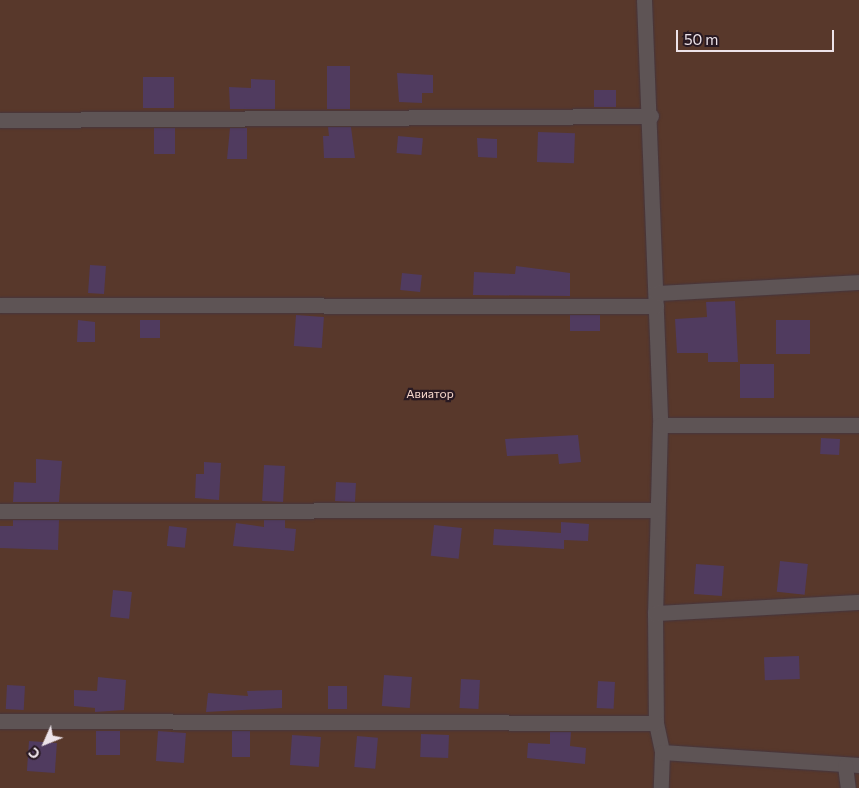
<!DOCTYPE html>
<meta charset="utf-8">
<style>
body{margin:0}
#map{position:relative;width:859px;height:788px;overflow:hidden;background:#281922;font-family:Commissioner,sans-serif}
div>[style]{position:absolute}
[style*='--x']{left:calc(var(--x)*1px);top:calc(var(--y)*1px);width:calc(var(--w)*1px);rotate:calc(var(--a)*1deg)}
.green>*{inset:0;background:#58382b;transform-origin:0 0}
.building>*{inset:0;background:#503b5f;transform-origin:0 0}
.roads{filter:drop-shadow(0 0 1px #44353e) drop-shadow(0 0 1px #44353e)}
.minor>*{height:15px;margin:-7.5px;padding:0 7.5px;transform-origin:7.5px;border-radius:7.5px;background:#5e5455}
span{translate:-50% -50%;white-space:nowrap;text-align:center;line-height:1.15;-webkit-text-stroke:4.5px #281922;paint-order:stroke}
.park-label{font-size:12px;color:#f7d8cd}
.north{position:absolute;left:20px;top:718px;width:50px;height:50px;-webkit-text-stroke:4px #281922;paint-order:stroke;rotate:226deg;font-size:14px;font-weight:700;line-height:20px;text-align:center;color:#ede3e9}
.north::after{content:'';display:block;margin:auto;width:18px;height:22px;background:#ede3e9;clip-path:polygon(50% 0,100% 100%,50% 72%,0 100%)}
.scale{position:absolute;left:676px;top:30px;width:158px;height:22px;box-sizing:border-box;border:2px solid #ede3e9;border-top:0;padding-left:6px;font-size:15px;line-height:18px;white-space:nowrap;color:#ede3e9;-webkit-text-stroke:4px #281922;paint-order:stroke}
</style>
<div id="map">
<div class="green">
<i style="left:0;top:0;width:859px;height:788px"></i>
</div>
<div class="building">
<i style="left:327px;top:66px;width:23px;height:43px"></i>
<i style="clip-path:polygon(397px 73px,433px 75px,433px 93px,422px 93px,422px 103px,399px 102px)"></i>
<i style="left:143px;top:77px;width:31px;height:31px"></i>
<i style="clip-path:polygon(251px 79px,275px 80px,275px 109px,230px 109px,229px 87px,251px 88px)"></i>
<i style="left:594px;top:90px;width:22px;height:17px"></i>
<i style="clip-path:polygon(328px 127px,351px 127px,355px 158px,324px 158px,323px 136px,329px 136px)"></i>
<i style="left:154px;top:128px;width:21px;height:26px"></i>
<i style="clip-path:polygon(230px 128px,247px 128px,247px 159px,227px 159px)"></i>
<i style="left:538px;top:132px;width:37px;height:30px;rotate:2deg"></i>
<i style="left:398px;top:136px;width:25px;height:17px;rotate:5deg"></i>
<i style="clip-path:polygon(477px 138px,497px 139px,497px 158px,478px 157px)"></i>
<i style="left:90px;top:265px;width:16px;height:28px;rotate:4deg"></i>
<i style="clip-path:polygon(516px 266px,570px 273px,570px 296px,473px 295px,474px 272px,515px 274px)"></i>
<i style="left:402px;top:273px;width:20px;height:17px;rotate:6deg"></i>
<i style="clip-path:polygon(735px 301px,738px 362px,708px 362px,708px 353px,677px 353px,675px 319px,707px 317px,706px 302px)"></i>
<i style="left:296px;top:315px;width:28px;height:31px;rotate:4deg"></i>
<i style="left:570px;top:315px;width:30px;height:16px"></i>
<i style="clip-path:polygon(78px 320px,95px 322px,95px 342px,77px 342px)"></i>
<i style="left:160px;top:320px;width:18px;height:20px;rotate:90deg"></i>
<i style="left:776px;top:320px;width:34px;height:34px"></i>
<i style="left:740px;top:364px;width:34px;height:34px"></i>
<i style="clip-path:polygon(578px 435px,581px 462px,559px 464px,558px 454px,507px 456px,505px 439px)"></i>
<i style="left:821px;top:438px;width:19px;height:16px;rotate:3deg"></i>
<i style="clip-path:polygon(36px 459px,62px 461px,59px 502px,13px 502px,14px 482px,36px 483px)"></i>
<i style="clip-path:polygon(204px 462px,221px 463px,219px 500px,195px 498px,196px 474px,204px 474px)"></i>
<i style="left:264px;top:465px;width:21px;height:36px;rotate:3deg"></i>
<i style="left:336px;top:482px;width:20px;height:19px;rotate:3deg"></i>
<i style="clip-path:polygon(13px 520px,59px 520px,58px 550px,0 548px,0 526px,13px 526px)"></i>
<i style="clip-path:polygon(264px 520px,285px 520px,285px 528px,296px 529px,294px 551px,233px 546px,236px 523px,264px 527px)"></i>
<i style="clip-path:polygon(561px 522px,589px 524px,588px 541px,564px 540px,564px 549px,493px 545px,494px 529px,561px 533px)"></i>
<i style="left:434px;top:525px;width:28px;height:31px;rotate:6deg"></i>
<i style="left:169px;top:526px;width:18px;height:20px;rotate:6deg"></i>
<i style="left:780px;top:561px;width:28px;height:31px;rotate:6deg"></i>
<i style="left:696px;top:564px;width:28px;height:30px;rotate:4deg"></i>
<i style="left:113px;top:590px;width:19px;height:27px;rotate:6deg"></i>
<i style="left:799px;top:656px;width:23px;height:35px;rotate:88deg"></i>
<i style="left:384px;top:675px;width:28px;height:31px;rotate:4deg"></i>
<i style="clip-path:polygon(98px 677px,126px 680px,124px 710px,95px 712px,95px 708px,74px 706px,74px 690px,97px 691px)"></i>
<i style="left:461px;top:679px;width:19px;height:29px;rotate:3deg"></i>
<i style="left:598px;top:681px;width:17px;height:27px;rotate:3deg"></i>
<i style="left:7px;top:685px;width:18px;height:24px;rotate:3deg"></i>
<i style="left:328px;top:686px;width:19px;height:23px"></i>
<i style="clip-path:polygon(282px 690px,282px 708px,206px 712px,208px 693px,248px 696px,247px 691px)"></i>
<i style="left:96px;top:731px;width:24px;height:24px"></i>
<i style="left:158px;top:731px;width:28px;height:30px;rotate:4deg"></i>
<i style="left:232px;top:731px;width:18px;height:26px"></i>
<i style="clip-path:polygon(550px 732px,571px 732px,570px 746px,586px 748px,585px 764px,527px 758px,528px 743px,550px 744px)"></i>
<i style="left:421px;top:734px;width:28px;height:23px;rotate:2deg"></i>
<i style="left:292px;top:735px;width:29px;height:30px;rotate:4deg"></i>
<i style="left:357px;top:736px;width:21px;height:31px;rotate:5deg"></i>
<i style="left:29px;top:741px;width:28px;height:30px;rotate:4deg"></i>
</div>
<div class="roads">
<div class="minor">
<i style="--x:644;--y:0;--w:425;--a:87.8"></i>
<i style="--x:660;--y:425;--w:188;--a:91.5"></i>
<i style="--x:655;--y:613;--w:110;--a:89.5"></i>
<i style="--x:656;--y:723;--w:30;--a:78"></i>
<i style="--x:662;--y:752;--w:36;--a:92"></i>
<i style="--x:0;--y:120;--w:651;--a:-0.35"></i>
<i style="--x:656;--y:293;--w:203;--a:-3.1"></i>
<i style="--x:0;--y:305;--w:656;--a:0.09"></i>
<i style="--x:660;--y:425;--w:199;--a:0"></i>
<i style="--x:0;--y:511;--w:657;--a:-0.09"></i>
<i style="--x:655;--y:613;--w:204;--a:-3.1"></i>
<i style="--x:0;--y:721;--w:656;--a:0.17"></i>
<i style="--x:662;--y:752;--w:197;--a:3.8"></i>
<i style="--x:845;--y:765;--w:23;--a:83"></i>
</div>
</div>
<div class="park-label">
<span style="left:430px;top:394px">Авиатор</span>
</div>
<div class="north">С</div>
<div class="scale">50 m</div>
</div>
